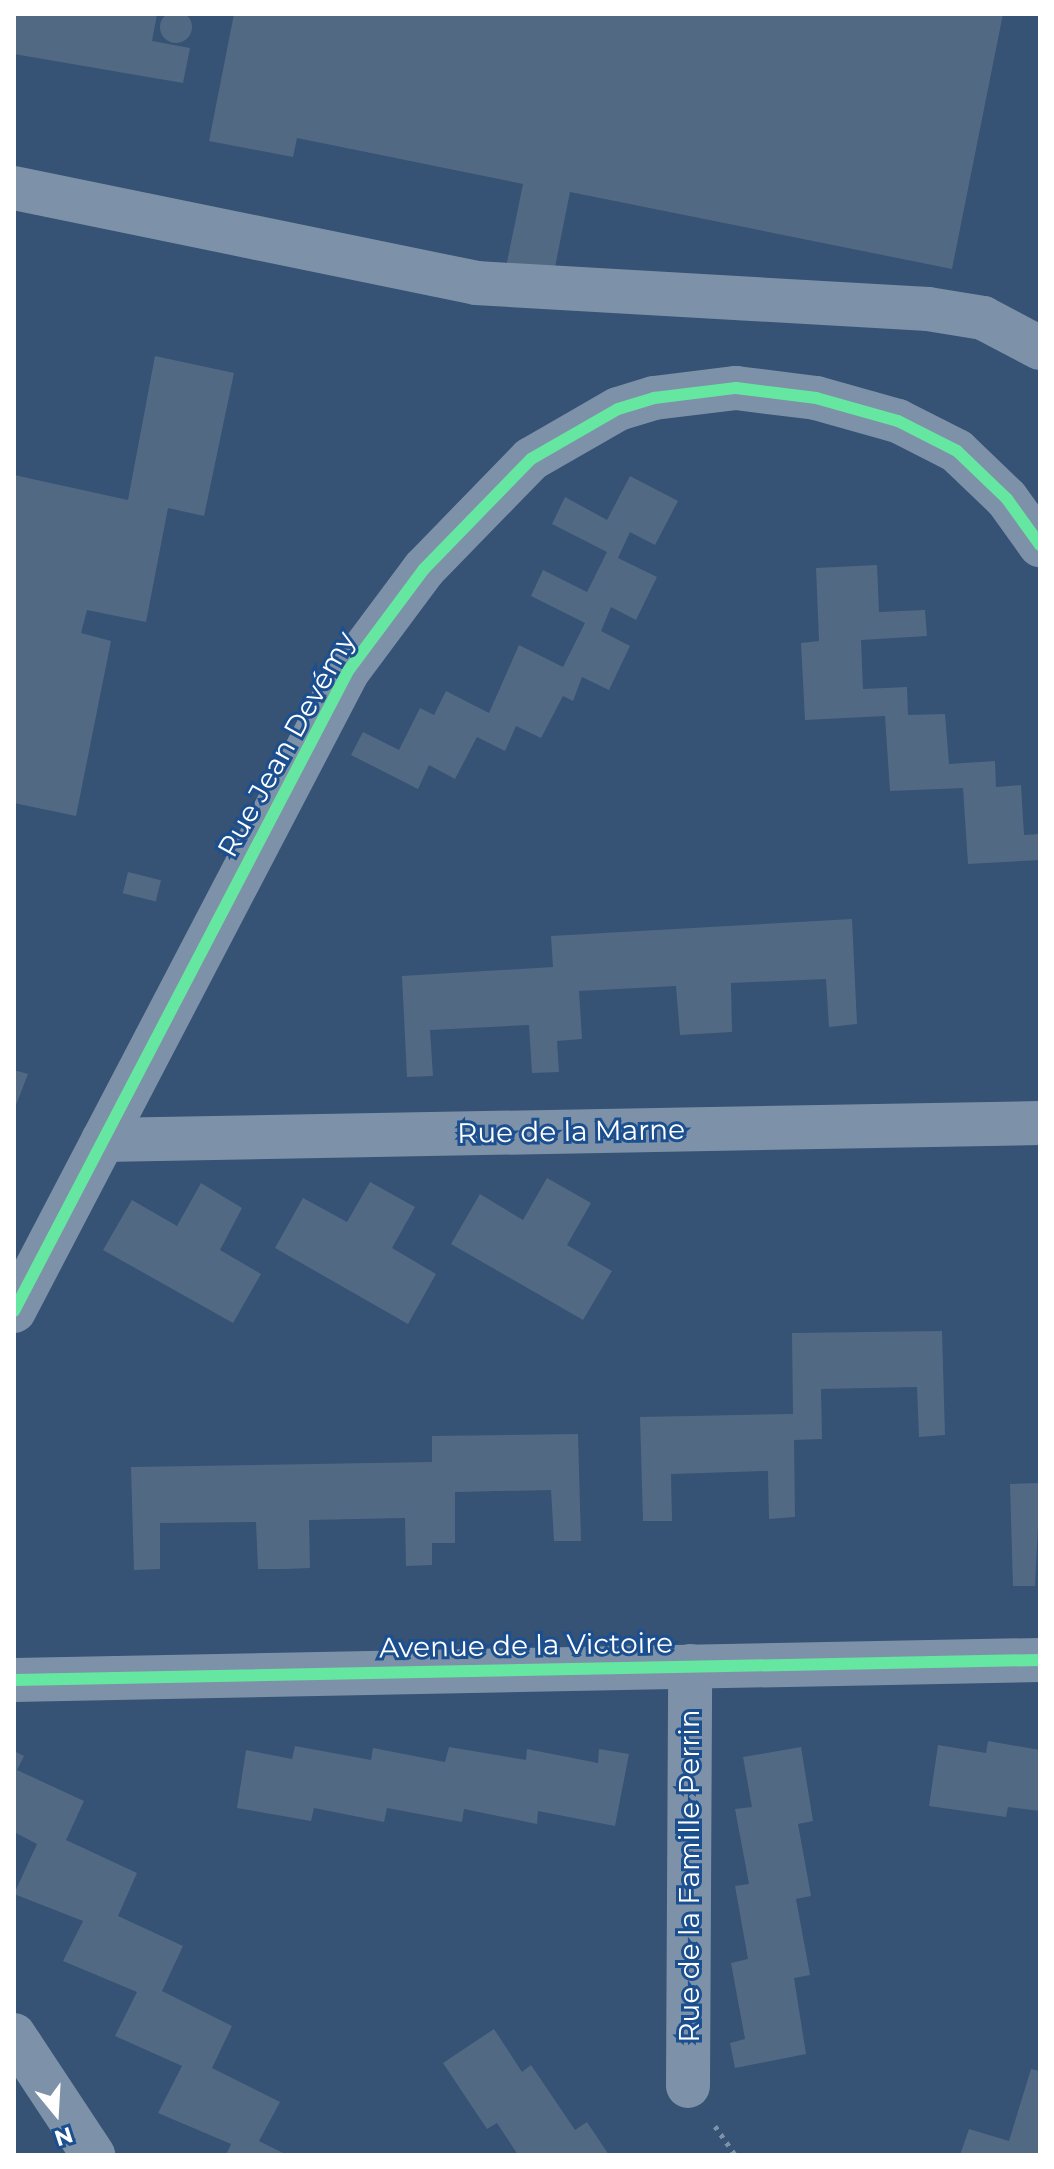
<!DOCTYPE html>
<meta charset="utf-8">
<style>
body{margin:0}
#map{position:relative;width:1054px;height:2169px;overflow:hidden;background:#365274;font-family:Montserrat,sans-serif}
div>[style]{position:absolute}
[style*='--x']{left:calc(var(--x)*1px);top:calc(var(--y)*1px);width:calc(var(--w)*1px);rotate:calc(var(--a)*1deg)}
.building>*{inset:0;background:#526984;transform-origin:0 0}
.round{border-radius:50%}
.path>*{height:5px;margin-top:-2.5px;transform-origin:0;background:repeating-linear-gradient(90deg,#7d92a8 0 4px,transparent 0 10px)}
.minor>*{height:44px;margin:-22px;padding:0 22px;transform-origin:22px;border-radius:22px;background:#7d92a8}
.cycleway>*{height:12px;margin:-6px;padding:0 6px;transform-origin:6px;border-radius:6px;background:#66e7a1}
span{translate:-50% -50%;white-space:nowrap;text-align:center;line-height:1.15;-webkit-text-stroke:6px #1b4f8f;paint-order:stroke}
.street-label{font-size:28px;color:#fff}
.frame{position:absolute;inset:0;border:16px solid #fff;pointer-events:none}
.north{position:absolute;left:16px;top:2073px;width:80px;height:80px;-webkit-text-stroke:6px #1b4f8f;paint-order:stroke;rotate:162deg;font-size:22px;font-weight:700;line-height:32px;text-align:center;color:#fff}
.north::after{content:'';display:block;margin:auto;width:28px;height:36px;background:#fff;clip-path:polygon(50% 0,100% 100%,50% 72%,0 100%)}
</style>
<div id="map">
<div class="building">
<i class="round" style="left:160px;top:11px;width:32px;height:32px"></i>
<i style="clip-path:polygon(14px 14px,157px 14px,152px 41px,190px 48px,183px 83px,14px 54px)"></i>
<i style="clip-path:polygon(234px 14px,1003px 14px,952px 269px,570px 192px,553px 277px,506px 267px,523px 184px,297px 138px,293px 157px,209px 141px)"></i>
<i style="clip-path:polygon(155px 356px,234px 373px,204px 516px,168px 508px,146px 622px,87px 610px,81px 633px,111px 641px,76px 816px,14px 803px,14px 475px,128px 500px)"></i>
<i style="clip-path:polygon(630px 476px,678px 501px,655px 545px,630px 532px,618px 558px,657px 577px,636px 620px,611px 607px,601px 631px,630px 646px,609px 690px,582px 677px,573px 701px,563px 696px,541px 738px,516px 726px,505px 751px,477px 737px,455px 779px,429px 765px,418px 789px,351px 755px,363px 732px,399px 750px,420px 708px,434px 715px,446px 691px,489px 713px,519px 645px,563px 667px,585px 623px,531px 596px,543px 570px,587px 592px,607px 552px,552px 524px,565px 497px,607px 520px)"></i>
<i style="clip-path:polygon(877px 565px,879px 612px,925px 610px,927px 636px,861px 640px,863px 689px,907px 687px,908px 715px,945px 714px,949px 764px,995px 761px,996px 787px,1021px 785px,1024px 835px,1040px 834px,1040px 860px,968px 864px,963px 788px,890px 791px,885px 716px,805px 720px,801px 643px,819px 641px,816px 568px)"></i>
<i style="left:128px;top:872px;width:34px;height:22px;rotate:14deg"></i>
<i style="clip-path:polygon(852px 919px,857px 1024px,829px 1027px,826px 979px,731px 983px,732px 1032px,680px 1035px,676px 986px,579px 991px,582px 1039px,557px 1041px,559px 1072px,532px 1073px,529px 1025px,430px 1030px,433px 1076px,407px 1077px,402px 976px,553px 967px,551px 936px)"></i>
<i style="clip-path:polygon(14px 1070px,28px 1074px,14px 1110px)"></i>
<i style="clip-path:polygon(547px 1178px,591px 1203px,567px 1245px,612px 1271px,583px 1320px,451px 1244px,480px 1194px,523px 1220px)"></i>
<i style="clip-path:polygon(370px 1182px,415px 1207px,392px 1248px,436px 1274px,408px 1324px,275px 1248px,303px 1198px,347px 1222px)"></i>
<i style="clip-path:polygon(201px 1183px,242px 1208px,220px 1250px,261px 1274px,233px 1323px,103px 1250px,132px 1200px,177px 1226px)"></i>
<i style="clip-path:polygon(942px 1331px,945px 1435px,919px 1437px,917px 1387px,821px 1389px,822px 1439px,794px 1440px,795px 1517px,769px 1519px,768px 1471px,671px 1474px,672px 1521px,643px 1521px,640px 1417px,793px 1414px,792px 1333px)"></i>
<i style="clip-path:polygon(578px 1434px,581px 1541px,554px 1541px,551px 1490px,455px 1492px,455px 1543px,432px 1543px,432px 1565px,406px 1566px,405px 1518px,309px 1520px,310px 1568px,285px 1569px,258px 1569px,256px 1522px,160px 1523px,160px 1569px,134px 1570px,131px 1467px,432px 1462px,432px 1436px)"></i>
<i style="clip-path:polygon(1040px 1483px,1035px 1586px,1013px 1586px,1010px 1484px)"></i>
<i style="clip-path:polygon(988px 1741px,1040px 1750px,1040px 1811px,1008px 1807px,1006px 1817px,929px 1806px,938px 1745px,986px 1753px)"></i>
<i style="clip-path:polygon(295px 1746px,371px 1760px,373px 1748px,445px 1762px,449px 1747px,526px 1760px,527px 1749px,598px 1763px,599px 1749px,629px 1754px,615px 1826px,538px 1811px,537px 1824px,464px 1809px,462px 1822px,387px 1808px,384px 1822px,314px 1808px,311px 1821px,237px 1808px,246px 1750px,292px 1759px)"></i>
<i style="clip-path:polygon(801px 1747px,813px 1821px,798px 1824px,811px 1896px,796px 1899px,810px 1975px,794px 1978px,806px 2054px,735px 2068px,730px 2043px,745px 2039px,731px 1963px,748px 1959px,735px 1886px,749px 1884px,735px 1809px,752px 1807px,743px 1757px)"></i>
<i style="clip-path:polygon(14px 1751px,24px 1756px,17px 1770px,84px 1801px,66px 1840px,137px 1873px,118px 1916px,183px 1946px,162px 1991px,232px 2026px,212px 2068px,280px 2102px,259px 2141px,287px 2155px,226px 2155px,231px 2144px,158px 2113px,182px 2066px,115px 2036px,137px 1992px,63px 1961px,83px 1921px,14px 1894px,37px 1844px,14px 1832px)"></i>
<i style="clip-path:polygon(494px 2029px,522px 2072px,531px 2065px,575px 2130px,587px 2122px,609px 2155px,518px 2155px,497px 2123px,487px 2129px,443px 2063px)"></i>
<i style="clip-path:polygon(1031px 2069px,1040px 2071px,1040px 2155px,960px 2155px,969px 2129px,1009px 2141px)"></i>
</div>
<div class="path">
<i style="--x:715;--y:2126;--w:35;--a:55"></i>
</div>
<div class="minor">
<i style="--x:14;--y:188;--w:472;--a:11.6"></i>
<i style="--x:476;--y:283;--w:453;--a:3.3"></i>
<i style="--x:928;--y:309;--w:56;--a:9.3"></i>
<i style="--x:983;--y:318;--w:64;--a:27.8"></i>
<i style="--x:103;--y:1140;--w:937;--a:-1.04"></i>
<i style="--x:14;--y:1311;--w:722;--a:-62.44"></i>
<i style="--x:348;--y:671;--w:127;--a:-53.3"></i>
<i style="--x:424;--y:569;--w:153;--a:-45.8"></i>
<i style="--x:531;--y:459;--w:100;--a:-29.9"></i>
<i style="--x:618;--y:409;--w:38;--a:-17"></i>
<i style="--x:654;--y:398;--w:83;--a:-7"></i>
<i style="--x:736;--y:388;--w:81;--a:7.1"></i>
<i style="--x:816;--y:398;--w:85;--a:15.7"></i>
<i style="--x:898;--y:421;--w:66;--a:27"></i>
<i style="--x:957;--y:451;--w:69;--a:43.8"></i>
<i style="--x:1007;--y:499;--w:57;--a:54.3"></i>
<i style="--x:14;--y:1680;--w:1026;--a:-1.12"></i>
<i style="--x:14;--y:2035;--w:144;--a:56.6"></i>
<i style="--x:688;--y:2086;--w:420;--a:-89.7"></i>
</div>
<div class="cycleway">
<i style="--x:14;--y:1311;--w:722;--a:-62.44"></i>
<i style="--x:348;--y:671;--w:127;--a:-53.3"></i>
<i style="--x:424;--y:569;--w:153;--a:-45.8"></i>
<i style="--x:531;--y:459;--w:100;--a:-29.9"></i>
<i style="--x:618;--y:409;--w:38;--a:-17"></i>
<i style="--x:654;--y:398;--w:83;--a:-7"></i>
<i style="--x:736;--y:388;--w:81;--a:7.1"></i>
<i style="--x:816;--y:398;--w:85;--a:15.7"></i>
<i style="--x:898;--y:421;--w:66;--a:27"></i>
<i style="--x:957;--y:451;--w:69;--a:43.8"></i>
<i style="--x:1007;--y:499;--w:57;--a:54.3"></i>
<i style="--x:14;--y:1680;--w:1026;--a:-1.12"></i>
</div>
<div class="street-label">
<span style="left:286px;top:744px;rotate:-61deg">Rue Jean Devémy</span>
<span style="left:571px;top:1131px;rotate:-1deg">Rue de la Marne</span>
<span style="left:526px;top:1645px;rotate:-1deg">Avenue de la Victoire</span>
<span style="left:689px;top:1876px;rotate:-90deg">Rue de la Famille Perrin</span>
</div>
<div class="frame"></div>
<div class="north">N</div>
</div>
